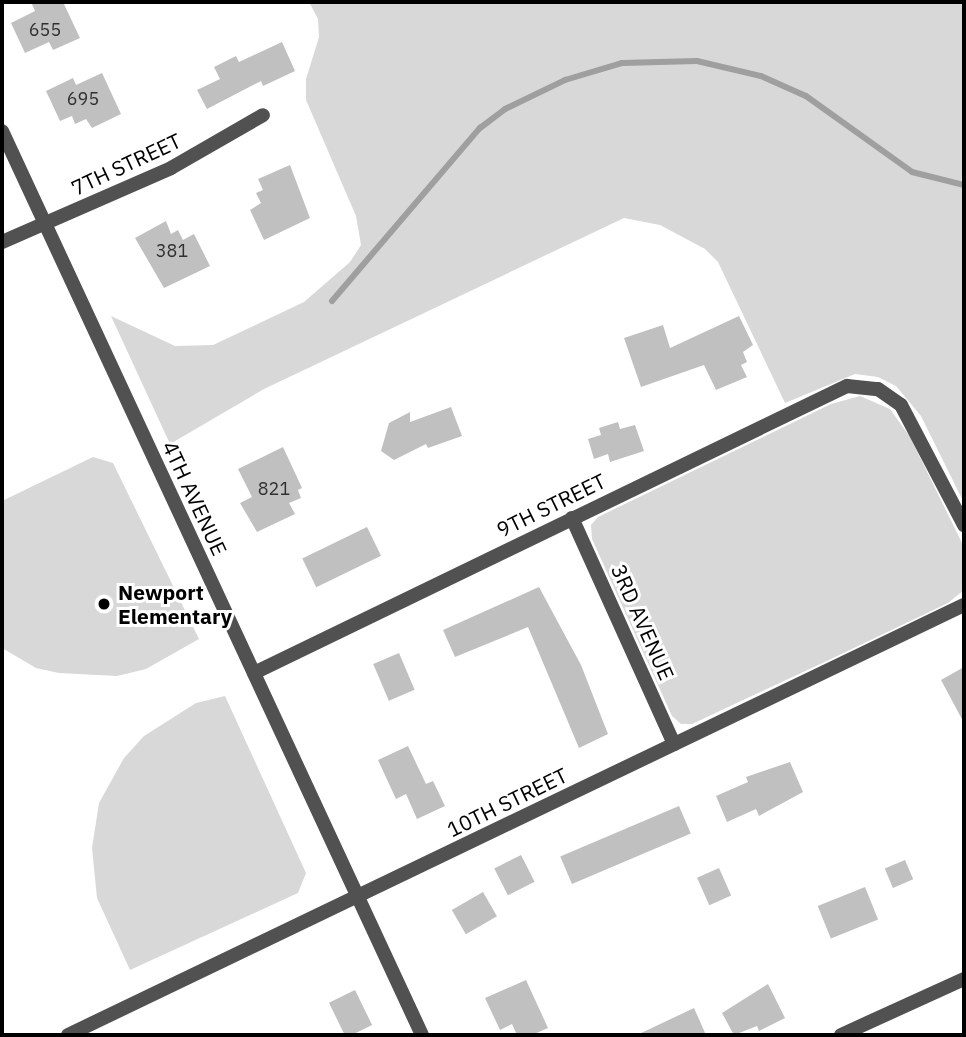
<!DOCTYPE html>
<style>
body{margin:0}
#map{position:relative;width:966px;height:1037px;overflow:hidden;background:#fff;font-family:"IBM Plex Sans",sans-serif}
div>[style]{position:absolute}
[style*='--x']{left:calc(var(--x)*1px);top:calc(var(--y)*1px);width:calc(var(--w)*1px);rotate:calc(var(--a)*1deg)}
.green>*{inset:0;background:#d8d8d8}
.stream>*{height:6px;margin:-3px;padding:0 3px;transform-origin:3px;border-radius:3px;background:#9f9f9f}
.building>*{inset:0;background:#c0c0c0;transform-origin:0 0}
.street>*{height:14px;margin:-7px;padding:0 7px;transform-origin:7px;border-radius:7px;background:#515151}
.dots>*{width:19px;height:19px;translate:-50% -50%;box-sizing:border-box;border:4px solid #fff;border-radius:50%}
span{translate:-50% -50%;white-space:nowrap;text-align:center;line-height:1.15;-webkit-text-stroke:6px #fff;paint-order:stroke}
.number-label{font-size:18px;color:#303030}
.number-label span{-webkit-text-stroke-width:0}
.street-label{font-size:21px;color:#000}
.poi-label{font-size:21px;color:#000;font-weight:700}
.left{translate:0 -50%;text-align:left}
.frame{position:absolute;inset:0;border:4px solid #000;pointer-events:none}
</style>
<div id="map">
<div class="green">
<i style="clip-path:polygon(309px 2px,964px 2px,964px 503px,921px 416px,896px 386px,878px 377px,855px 374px,785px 403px,718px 262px,705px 249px,660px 225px,624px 218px,264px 389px,170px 444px,111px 316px,175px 346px,213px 345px,304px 302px,350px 262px,361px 245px,356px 216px,306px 100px,306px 79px,319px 37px,318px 19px)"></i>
<i style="clip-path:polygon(860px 396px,890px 409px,910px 437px,964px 547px,964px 590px,948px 603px,831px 659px,692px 724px,681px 724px,672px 716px,592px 539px,591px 525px,598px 517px,831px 404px)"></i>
<i style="clip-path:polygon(93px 457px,113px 463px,199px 639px,146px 669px,117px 676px,59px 673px,36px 668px,2px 648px,2px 501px)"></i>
<i style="clip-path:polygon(225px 696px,306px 873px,298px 893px,130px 970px,97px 898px,92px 848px,99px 803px,124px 758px,144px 736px,196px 703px)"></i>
</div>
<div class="stream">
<i style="--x:332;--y:301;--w:228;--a:-49.5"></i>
<i style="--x:480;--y:128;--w:31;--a:-37"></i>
<i style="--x:505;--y:109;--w:67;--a:-25.8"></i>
<i style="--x:565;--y:80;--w:59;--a:-16.6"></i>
<i style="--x:622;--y:63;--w:75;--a:-1.5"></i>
<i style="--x:697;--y:61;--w:66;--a:13.2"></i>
<i style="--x:761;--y:76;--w:49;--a:24"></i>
<i style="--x:806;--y:96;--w:130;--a:35.6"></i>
<i style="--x:912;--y:172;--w:54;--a:14"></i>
</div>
<div class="building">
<i style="clip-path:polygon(31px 2px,63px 2px,80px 38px,53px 50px,49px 42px,25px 53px,11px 23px,35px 11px)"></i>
<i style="clip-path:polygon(282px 42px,295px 71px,263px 86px,261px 81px,207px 109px,197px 90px,220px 79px,214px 67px,236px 56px,239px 62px)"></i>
<i style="clip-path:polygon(102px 73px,121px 114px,92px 128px,86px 119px,75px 124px,72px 116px,60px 121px,46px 91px,73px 78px,76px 85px)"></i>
<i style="clip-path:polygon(290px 165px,310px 218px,264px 240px,250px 210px,261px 203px,256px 193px,263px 190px,258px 179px)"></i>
<i style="clip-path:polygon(166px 221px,171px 234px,178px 230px,183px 240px,194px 234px,210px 266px,164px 288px,135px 238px)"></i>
<i style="clip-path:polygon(739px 316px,753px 345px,743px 352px,747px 362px,741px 365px,747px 377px,716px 390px,704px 365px,641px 387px,624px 338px,663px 325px,670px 348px)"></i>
<i style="clip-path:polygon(451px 407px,462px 436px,428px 448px,426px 444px,394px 460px,381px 451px,389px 423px,410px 412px,410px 422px)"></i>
<i style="clip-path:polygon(618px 422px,620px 429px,635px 425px,644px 451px,610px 462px,608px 454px,594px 459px,588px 439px,601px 435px,599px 428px)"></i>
<i style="clip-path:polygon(283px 447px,302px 488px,298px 490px,301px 498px,289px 503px,295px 514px,257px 532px,240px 503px,252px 497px,238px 469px)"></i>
<i style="left:367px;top:527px;width:32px;height:72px;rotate:64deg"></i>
<i style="clip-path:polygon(539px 587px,581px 665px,608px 734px,579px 748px,528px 627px,455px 657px,443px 630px)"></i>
<i style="left:399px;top:653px;width:40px;height:28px;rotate:67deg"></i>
<i style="clip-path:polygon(964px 667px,964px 723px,941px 680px)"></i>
<i style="clip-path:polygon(408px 746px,426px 784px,433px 781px,445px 806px,417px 819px,406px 794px,396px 799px,378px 760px)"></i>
<i style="clip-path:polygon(790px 762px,803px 792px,759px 816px,756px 809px,727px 822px,716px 796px,748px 782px,746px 777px)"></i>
<i style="left:679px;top:806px;width:30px;height:129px;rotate:67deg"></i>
<i style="left:521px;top:855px;width:30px;height:30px;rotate:63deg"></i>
<i style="left:905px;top:860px;width:21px;height:22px;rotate:67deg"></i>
<i style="left:719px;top:868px;width:30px;height:24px;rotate:66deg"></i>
<i style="left:865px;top:887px;width:35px;height:51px;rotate:68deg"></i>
<i style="left:483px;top:892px;width:28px;height:36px;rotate:60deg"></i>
<i style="clip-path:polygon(526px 980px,548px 1028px,532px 1035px,517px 1035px,512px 1024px,500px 1030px,485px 998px)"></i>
<i style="clip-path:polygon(768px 984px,785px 1018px,759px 1031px,757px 1026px,734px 1035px,722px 1013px)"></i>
<i style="left:355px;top:990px;width:39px;height:29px;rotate:64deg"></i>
<i style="clip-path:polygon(694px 1008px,706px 1035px,637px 1035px)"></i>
</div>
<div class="street">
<i style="--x:2;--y:131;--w:997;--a:65.08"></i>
<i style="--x:2;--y:242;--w:184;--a:-23.6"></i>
<i style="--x:171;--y:168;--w:106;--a:-29.9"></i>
<i style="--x:572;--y:518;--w:248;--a:65.7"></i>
<i style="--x:254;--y:673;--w:659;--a:-25.83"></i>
<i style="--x:847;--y:386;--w:31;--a:6"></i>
<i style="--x:878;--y:389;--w:28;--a:35"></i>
<i style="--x:901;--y:405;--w:136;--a:62.3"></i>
<i style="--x:68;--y:1035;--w:994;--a:-25.64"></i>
<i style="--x:841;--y:1035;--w:135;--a:-24.5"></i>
</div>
<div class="dots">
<i style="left:104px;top:604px;background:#000"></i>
</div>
<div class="number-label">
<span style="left:45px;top:30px">655</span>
<span style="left:83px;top:99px">695</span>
<span style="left:172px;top:251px">381</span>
<span style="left:274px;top:489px">821</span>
</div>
<div class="street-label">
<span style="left:126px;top:164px;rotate:-25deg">7TH STREET</span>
<span style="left:195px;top:498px;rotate:65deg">4TH AVENUE</span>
<span style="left:551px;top:505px;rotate:-26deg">9TH STREET</span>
<span style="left:643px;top:622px;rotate:66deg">3RD AVENUE</span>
<span style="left:507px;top:802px;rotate:-26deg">10TH STREET</span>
</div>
<div class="poi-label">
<span class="left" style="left:118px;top:604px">Newport<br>Elementary</span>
</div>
<div class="frame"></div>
</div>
